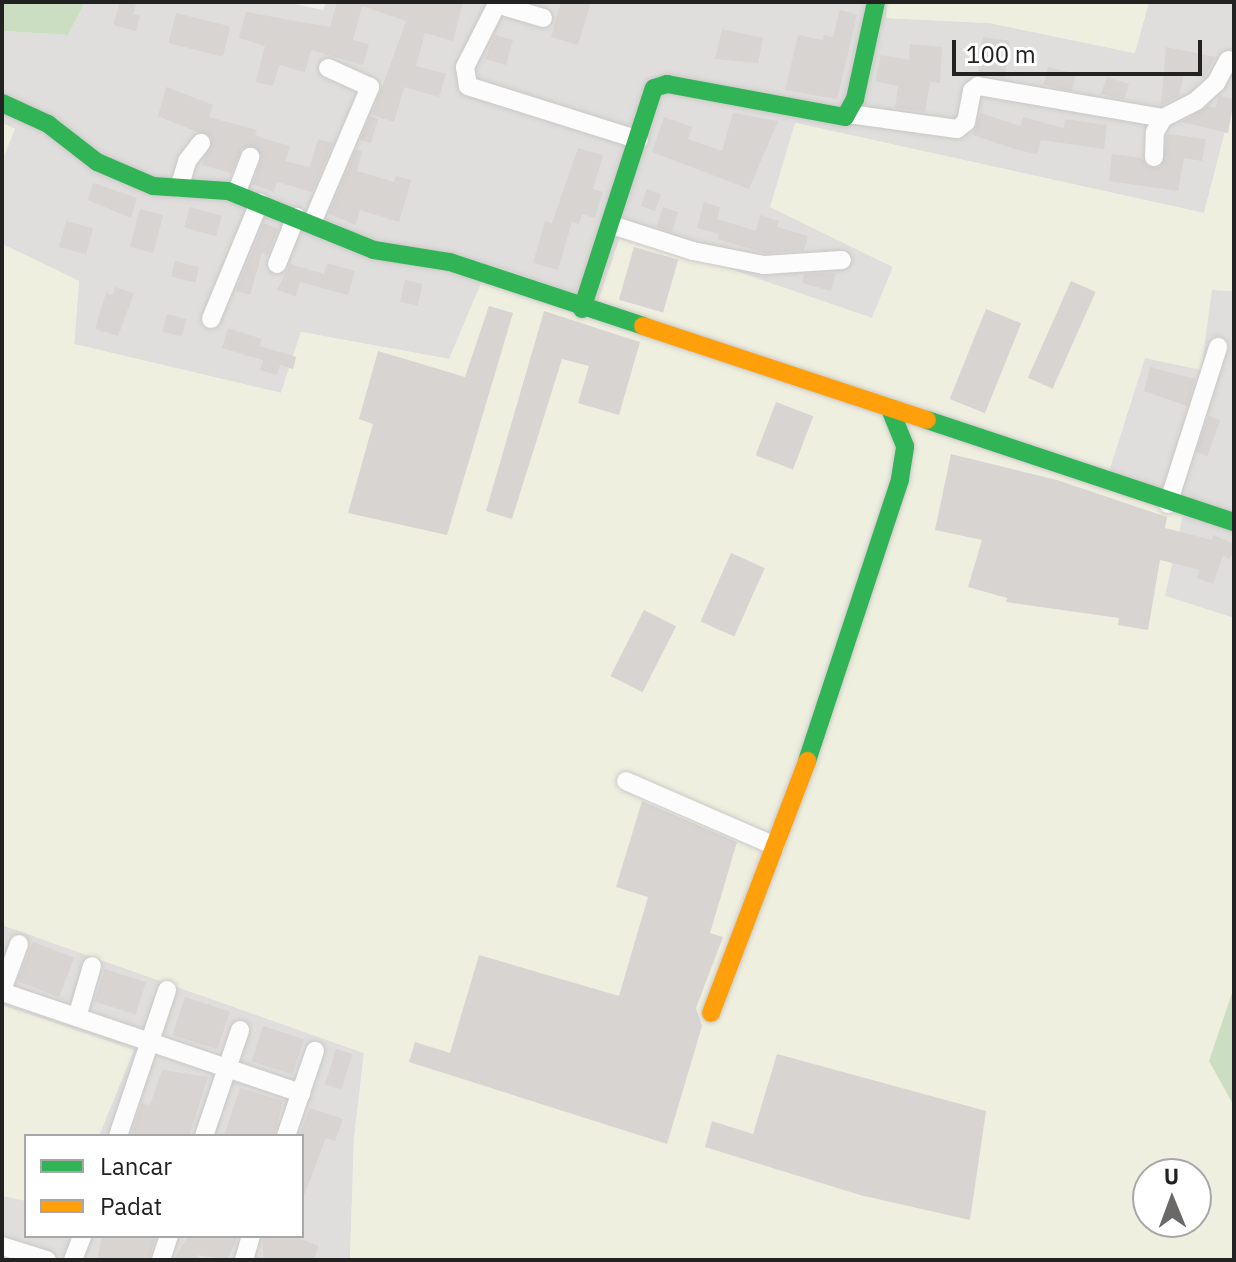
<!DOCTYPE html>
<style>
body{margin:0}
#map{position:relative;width:1236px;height:1262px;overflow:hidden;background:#f0eeeb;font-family:"IBM Plex Sans",sans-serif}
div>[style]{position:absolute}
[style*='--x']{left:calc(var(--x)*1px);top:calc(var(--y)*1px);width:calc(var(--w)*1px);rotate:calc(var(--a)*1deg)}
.residential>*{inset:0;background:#dfdedc}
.farmland>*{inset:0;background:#efefdf}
.forest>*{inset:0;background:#cbdec1}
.building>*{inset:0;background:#d7d4d2;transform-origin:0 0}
.roads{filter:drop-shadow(0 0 2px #c9c8c7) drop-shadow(0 0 2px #c9c8c7)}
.street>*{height:18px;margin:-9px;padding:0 9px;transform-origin:9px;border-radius:9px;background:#fdfcfc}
.fast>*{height:18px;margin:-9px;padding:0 9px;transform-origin:9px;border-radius:9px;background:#30b455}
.slow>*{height:18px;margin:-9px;padding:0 9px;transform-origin:9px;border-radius:9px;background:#ff9f0a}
span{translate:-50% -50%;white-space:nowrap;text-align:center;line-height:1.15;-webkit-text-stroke:7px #fff;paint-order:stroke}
.frame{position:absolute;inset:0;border:4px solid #222;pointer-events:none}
.legend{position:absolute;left:24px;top:1134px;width:280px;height:104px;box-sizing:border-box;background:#fff;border:2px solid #a7a7a7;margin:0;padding:10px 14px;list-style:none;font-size:24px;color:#222}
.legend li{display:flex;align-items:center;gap:16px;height:40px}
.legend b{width:40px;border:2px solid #a7a7a7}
.north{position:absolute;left:1132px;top:1158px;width:80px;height:80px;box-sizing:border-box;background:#fff;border:2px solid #a7a7a7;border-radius:50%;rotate:359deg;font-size:22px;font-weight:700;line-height:32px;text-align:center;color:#222}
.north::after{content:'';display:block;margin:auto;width:28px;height:36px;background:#6a6968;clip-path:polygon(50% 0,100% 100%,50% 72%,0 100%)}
.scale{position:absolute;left:952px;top:40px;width:250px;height:36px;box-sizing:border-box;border:4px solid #222;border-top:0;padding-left:10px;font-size:24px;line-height:28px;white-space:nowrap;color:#222;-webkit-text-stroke:6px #fff;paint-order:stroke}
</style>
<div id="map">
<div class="residential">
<i style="clip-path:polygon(85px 2px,285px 2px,323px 10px,326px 2px,888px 2px,886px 18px,990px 23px,1134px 53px,1149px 2px,1234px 2px,1234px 97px,1204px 213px,796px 123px,771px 207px,893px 267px,872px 318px,622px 232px,598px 302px,449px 359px,301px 332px,281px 393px,74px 344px,79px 281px,2px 244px,2px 160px,15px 129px,2px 123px,2px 31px,68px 35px)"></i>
<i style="clip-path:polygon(1212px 290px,1234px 291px,1234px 618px,1165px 596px,1108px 475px,1145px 357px)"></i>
<i style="clip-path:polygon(evenodd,2px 925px,364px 1053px,354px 1139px,350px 1260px,2px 1260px,2px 925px,26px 1136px,302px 1136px,302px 1236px,26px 1236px,26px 1136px)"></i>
</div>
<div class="farmland">
<i style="clip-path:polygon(888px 2px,1149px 2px,1135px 53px,990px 23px,886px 18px)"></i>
<i style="clip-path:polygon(evenodd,1234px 97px,1234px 291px,1212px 290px,1201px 370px,1145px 358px,1108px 474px,1187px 497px,1165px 596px,1234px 618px,1234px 987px,1209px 1061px,1234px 1106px,1234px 1260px,350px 1260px,354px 1139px,364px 1053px,2px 925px,2px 244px,79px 281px,74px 344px,281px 393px,301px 332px,449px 359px,489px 264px,598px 302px,622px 232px,872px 318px,893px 267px,770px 207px,795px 123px,1204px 213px,1234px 97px,1148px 1174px,1196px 1174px,1196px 1222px,1148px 1222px,1148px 1174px)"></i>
<i style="clip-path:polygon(2px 123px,15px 129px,2px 160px)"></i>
<i style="clip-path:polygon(2px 1005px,134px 1050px,99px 1136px,26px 1136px,26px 1201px,2px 1196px)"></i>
</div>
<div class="forest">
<i style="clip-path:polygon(2px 2px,85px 2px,68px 35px,2px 31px)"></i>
<i style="clip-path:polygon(1234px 987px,1234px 1106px,1209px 1061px)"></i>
</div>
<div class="building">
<i style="clip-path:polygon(120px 2px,137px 2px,133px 14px,140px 16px,136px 31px,113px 25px)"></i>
<i style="clip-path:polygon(337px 2px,463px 2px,453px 41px,425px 33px,416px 66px,446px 74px,439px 97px,404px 87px,394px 122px,372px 115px,406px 21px,362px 6px,353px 40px,369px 44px,363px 65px,311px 50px,305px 72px,279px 65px,273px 86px,256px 82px,265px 46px,239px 38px,246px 12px,330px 27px)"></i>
<i style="clip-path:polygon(561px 2px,591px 2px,578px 45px,551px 37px)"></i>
<i style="clip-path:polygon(840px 10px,857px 15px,837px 99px,785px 90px,798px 35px,823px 40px,824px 35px,833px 37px)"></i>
<i style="left:176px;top:13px;width:56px;height:31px;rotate:14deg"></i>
<i style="clip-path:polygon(722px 29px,763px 38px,758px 63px,715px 59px)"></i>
<i style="clip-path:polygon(495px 35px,513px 40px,506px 65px,485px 59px)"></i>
<i style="left:983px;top:37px;width:27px;height:37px;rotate:8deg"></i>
<i style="clip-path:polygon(910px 44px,942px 47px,940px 83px,930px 82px,925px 112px,895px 108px,898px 86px,875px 81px,881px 55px,909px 60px)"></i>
<i style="clip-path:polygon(1166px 47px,1215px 57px,1204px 78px,1184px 74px,1179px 96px,1161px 105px)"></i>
<i style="left:1048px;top:67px;width:29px;height:18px;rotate:14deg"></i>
<i style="clip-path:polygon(1107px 77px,1129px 84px,1124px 99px,1101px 94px)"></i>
<i style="clip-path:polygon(166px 87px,213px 105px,209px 117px,257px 130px,255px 136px,290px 146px,285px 161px,310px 167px,318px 139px,333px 143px,312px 192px,277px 182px,274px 192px,253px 184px,262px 156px,253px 146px,242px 148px,231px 173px,202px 165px,212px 138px,158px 116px)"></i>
<i style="clip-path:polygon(1219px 96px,1234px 99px,1228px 133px,1181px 122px,1208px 106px,1215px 108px)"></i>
<i style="clip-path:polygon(733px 113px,778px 121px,749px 189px,652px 152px,664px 117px,692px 127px,688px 139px,722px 151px)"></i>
<i style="clip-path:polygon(980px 113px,1021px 126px,1023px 117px,1064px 128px,1065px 119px,1107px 125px,1104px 149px,1041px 140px,1037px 154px,1018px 150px,973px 135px)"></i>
<i style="clip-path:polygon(370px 116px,378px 119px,371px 143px,360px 140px)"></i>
<i style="clip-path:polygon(1168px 134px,1206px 139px,1202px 161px,1184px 158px,1178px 191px,1109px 181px,1112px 154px,1142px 158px,1148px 167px,1160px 167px)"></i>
<i style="clip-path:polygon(578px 148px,603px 155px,593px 189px,603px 192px,595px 218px,582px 214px,579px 224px,572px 222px,558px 270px,533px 263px,545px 221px,552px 223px)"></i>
<i style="clip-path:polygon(356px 150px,362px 151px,357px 171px,394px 182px,396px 176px,411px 180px,399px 222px,360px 210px,356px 225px,329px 214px)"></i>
<i style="clip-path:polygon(93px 183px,137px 198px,131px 218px,88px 200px)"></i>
<i style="left:647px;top:189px;width:15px;height:18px;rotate:20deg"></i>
<i style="clip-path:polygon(704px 202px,720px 207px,717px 219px,756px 231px,760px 215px,779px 221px,777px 227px,808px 236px,804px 250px,765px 253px,717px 239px,719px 234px,697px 228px)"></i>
<i style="left:190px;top:207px;width:33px;height:21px;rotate:16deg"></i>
<i style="left:663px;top:207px;width:16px;height:21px;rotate:18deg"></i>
<i style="left:140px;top:209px;width:24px;height:39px;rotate:15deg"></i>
<i style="left:66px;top:221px;width:28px;height:27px;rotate:15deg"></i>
<i style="clip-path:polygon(264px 223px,278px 229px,268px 254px,262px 253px,250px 295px,236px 291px)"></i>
<i style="left:634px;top:247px;width:46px;height:55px;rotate:16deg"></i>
<i style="left:175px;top:261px;width:25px;height:16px;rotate:14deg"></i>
<i style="clip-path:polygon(327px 263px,355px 271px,348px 295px,300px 282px,296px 296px,277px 290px,290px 264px,324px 274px)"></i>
<i style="clip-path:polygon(836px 273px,831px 291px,802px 283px,804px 274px)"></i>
<i style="left:405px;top:280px;width:18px;height:22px;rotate:13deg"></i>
<i style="left:1071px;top:281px;width:27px;height:106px;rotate:24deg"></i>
<i style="clip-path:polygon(115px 287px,134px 293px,118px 336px,95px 329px,106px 293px,113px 295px)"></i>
<i style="clip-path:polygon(489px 306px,513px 313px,447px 535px,348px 513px,373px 424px,359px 419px,378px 351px,465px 377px)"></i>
<i style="left:986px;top:309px;width:38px;height:97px;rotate:22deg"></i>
<i style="clip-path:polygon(544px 311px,640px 342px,619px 415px,578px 403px,589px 366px,562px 359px,512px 519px,486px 511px)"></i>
<i style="left:167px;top:314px;width:20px;height:18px;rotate:15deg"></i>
<i style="clip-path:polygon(228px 328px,262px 339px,259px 346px,296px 357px,293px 369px,280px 365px,277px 375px,260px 370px,263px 360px,222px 348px)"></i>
<i style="clip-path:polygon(1150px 367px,1195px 379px,1187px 406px,1144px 391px)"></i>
<i style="left:776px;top:402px;width:40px;height:57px;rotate:21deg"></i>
<i style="left:1209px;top:416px;width:12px;height:38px;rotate:20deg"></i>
<i style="clip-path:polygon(951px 454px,1057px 480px,1167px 517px,1165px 528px,1212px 540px,1213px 535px,1234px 544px,1234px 549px,1230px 559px,1223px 556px,1213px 584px,1197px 578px,1200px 570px,1160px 560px,1148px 630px,1118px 625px,1119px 618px,1006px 602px,1007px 598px,968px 587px,982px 540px,935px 530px)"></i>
<i style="left:731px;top:553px;width:37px;height:75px;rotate:24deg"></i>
<i style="left:644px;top:610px;width:36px;height:74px;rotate:27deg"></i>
<i style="clip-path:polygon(642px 801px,737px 842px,710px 933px,723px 937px,696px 1008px,702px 1026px,667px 1144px,409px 1062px,415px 1042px,450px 1053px,479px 955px,619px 996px,648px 897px,616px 887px)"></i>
<i style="left:33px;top:942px;width:44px;height:42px;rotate:21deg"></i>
<i style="left:105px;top:969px;width:43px;height:34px;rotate:18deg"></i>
<i style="left:185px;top:997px;width:47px;height:40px;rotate:18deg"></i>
<i style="left:263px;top:1026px;width:43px;height:37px;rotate:18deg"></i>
<i style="left:336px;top:1049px;width:17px;height:37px;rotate:17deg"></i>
<i style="clip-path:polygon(777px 1054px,986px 1111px,970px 1220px,860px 1195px,705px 1147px,712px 1121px,753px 1134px)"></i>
<i style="clip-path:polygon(162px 1070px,208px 1077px,189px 1136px,131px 1136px,142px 1103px,150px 1105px)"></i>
<i style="clip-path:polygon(240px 1088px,283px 1101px,274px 1136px,224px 1136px)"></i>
<i style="clip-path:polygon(310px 1108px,343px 1119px,335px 1141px,326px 1138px,303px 1198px,299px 1136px)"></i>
<i style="clip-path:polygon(102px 1236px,156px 1236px,149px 1260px,97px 1260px)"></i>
<i style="clip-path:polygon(188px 1236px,238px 1236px,227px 1260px,198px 1255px,198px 1260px,174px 1260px)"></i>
<i style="clip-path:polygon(263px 1236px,293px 1236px,319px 1246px,313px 1260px,263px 1260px)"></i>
</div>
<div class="roads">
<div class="street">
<i style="--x:498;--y:2;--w:73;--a:116.9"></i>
<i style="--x:465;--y:67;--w:19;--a:81"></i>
<i style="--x:468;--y:86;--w:179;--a:17.5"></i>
<i style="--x:496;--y:4;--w:49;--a:16.6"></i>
<i style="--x:849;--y:114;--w:109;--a:7.9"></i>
<i style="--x:957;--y:129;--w:11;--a:-38"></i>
<i style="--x:966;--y:122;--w:32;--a:-79"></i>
<i style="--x:972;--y:91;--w:8;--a:-40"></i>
<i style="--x:978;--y:86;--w:188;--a:9.8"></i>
<i style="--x:1163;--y:118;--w:37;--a:-27"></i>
<i style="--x:1196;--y:101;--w:27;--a:-42"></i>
<i style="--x:1216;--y:83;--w:26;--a:-62"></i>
<i style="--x:1154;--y:157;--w:25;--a:-88"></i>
<i style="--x:1155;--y:132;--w:16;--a:-60"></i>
<i style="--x:179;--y:188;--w:28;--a:-73"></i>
<i style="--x:187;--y:161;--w:23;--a:-52"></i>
<i style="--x:236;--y:194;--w:40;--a:-69"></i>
<i style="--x:312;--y:223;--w:148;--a:-66.9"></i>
<i style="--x:370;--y:87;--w:46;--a:-155.7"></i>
<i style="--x:612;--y:225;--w:85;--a:17.8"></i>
<i style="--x:693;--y:251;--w:72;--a:11.2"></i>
<i style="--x:764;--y:265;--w:78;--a:-3.7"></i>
<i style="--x:277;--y:264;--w:51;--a:-68"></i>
<i style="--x:211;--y:319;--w:126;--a:-67.5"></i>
<i style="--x:1168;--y:504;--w:165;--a:-72.3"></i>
<i style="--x:626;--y:781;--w:163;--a:23.6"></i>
<i style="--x:2;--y:990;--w:49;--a:-69.7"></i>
<i style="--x:2;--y:992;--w:316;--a:18.7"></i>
<i style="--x:77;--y:1017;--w:53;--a:-73.6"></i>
<i style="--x:118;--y:1136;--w:154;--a:-71.4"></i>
<i style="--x:204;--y:1136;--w:112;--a:-71.2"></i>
<i style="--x:286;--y:1136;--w:90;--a:-71.2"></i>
<i style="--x:2;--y:1246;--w:47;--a:17.3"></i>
<i style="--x:73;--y:1260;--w:26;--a:-69"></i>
<i style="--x:161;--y:1260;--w:25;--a:-72"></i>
<i style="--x:244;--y:1260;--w:25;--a:-74"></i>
</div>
<div class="fast">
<i style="--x:2;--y:103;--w:51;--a:24.5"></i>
<i style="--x:48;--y:124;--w:62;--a:37.8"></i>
<i style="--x:97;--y:162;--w:61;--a:23.2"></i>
<i style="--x:153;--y:186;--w:75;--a:3.8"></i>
<i style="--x:228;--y:191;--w:157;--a:22"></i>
<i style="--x:374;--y:250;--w:77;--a:9"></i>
<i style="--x:450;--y:262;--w:203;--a:18.3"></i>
<i style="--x:582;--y:309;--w:232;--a:-72"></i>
<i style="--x:654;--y:88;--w:14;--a:-17"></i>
<i style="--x:667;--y:84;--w:181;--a:10.5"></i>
<i style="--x:845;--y:117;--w:21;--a:-61"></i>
<i style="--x:855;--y:99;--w:99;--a:-77.8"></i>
<i style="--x:927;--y:420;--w:324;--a:18.4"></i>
<i style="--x:807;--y:761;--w:297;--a:-71.7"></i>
<i style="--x:900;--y:479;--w:33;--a:-81"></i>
<i style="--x:905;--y:446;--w:38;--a:-112"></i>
</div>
<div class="slow">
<i style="--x:643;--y:326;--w:299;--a:18.3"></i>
<i style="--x:711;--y:1013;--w:270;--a:-69.1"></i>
</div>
</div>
<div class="frame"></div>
<ul class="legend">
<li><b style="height:10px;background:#30b455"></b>Lancar</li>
<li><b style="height:10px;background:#ff9f0a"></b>Padat</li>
</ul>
<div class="north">U</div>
<div class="scale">100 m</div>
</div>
